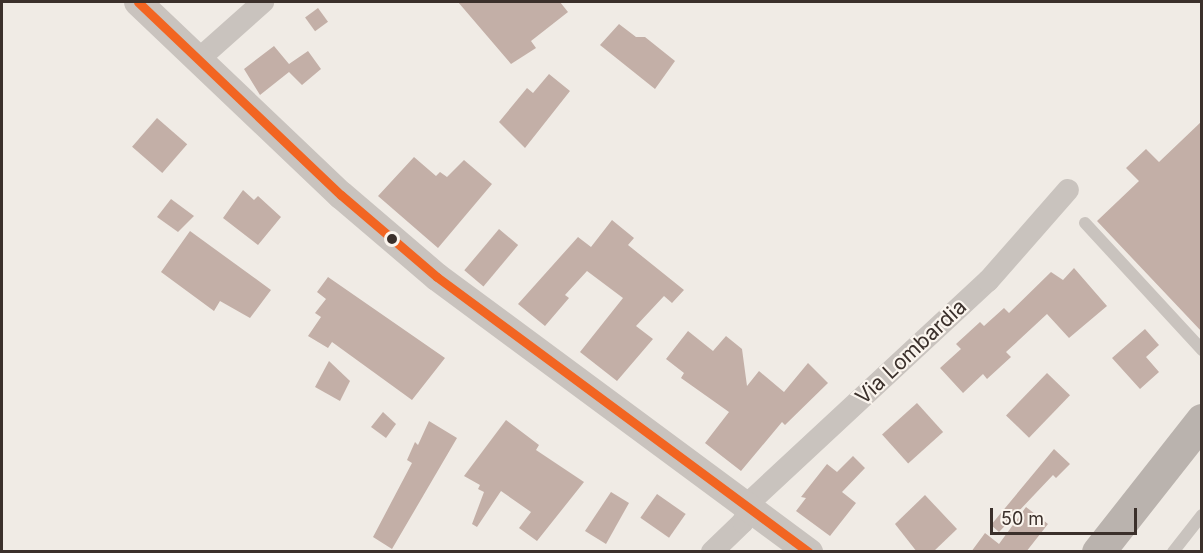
<!DOCTYPE html>
<style>
body{margin:0}
#map{position:relative;width:1203px;height:553px;overflow:hidden;background:#f0ebe5;font-family:Inter,sans-serif}
div>[style]{position:absolute}
[style*='--x']{left:calc(var(--x)*1px);top:calc(var(--y)*1px);width:calc(var(--w)*1px);rotate:calc(var(--a)*1deg)}
.building>*{inset:0;background:#c3afa7;transform-origin:0 0}
.service>*{height:12px;margin:-6px;padding:0 6px;transform-origin:6px;border-radius:6px;background:#c9c3be}
.minor>*{height:22px;margin:-11px;padding:0 11px;transform-origin:11px;border-radius:11px;background:#c9c3be}
.tertiary>*{height:28px;margin:-14px;padding:0 14px;transform-origin:14px;border-radius:14px;background:#c9c3be}
.secondary>*{height:33px;margin:-16.5px;padding:0 16.5px;transform-origin:16.5px;border-radius:16.5px;background:#bab3ae}
.bus-1>*{height:9px;margin:-4.5px;padding:0 4.5px;transform-origin:4.5px;border-radius:4.5px;background:#f26522}
.dots>*{width:16px;height:16px;translate:-50% -50%;box-sizing:border-box;border:3px solid #fbf5ee;border-radius:50%}
span{translate:-50% -50%;white-space:nowrap;text-align:center;line-height:1.15;-webkit-text-stroke:4.5px #fbf5ee;paint-order:stroke}
.street-label{font-size:21px;color:#3b302b}
.frame{position:absolute;inset:0;border:3px solid #3b302b;pointer-events:none}
.scale{position:absolute;left:990px;top:508px;width:147px;height:27px;box-sizing:border-box;border:3px solid #3b302b;border-top:0;padding-left:8px;font-size:18px;line-height:21px;white-space:nowrap;color:#3b302b;-webkit-text-stroke:4px #fbf5ee;paint-order:stroke}
</style>
<div id="map">
<div class="building">
<i style="clip-path:polygon(458px 2px,560px 2px,568px 12px,531px 41px,536px 48px,511px 64px)"></i>
<i style="left:318px;top:8px;width:17px;height:16px;rotate:54deg"></i>
<i style="clip-path:polygon(619px 24px,636px 37px,645px 37px,675px 61px,655px 89px,600px 45px)"></i>
<i style="clip-path:polygon(274px 46px,289px 64px,308px 51px,321px 69px,302px 85px,289px 72px,260px 95px,244px 69px)"></i>
<i style="clip-path:polygon(549px 74px,570px 91px,525px 148px,499px 122px,527px 88px,533px 93px)"></i>
<i style="left:157px;top:118px;width:40px;height:38px;rotate:41deg"></i>
<i style="clip-path:polygon(1202px 121px,1202px 332px,1097px 221px,1139px 181px,1126px 168px,1146px 149px,1159px 162px)"></i>
<i style="clip-path:polygon(414px 157px,436px 176px,440px 172px,447px 177px,464px 160px,492px 184px,438px 248px,378px 196px)"></i>
<i style="clip-path:polygon(243px 190px,254px 200px,258px 196px,281px 217px,258px 245px,223px 218px)"></i>
<i style="clip-path:polygon(171px 199px,194px 216px,178px 232px,157px 217px)"></i>
<i style="clip-path:polygon(612px 220px,634px 238px,628px 245px,684px 290px,672px 303px,664px 296px,636px 326px,653px 339px,617px 381px,580px 352px,623px 298px,587px 271px,565px 295px,569px 298px,545px 326px,518px 304px,578px 237px,591px 247px)"></i>
<i style="left:499px;top:229px;width:25px;height:54px;rotate:40deg"></i>
<i style="clip-path:polygon(190px 231px,271px 290px,250px 318px,220px 301px,214px 311px,161px 272px)"></i>
<i style="clip-path:polygon(1074px 268px,1107px 306px,1069px 338px,1047px 314px,1006px 352px,1011px 357px,987px 379px,983px 374px,963px 393px,940px 368px,961px 349px,956px 344px,980px 322px,984px 326px,1004px 308px,1009px 313px,1051px 272px,1063px 280px)"></i>
<i style="clip-path:polygon(328px 277px,445px 358px,412px 400px,332px 342px,328px 348px,308px 336px,321px 317px,315px 313px,326px 299px,317px 292px)"></i>
<i style="clip-path:polygon(1145px 329px,1159px 345px,1146px 357px,1159px 372px,1140px 389px,1112px 358px)"></i>
<i style="clip-path:polygon(688px 331px,713px 351px,726px 336px,742px 349px,747px 386px,759px 371px,784px 392px,808px 363px,828px 383px,785px 425px,782px 422px,741px 471px,705px 443px,729px 412px,681px 378px,684px 373px,666px 359px)"></i>
<i style="clip-path:polygon(329px 361px,350px 381px,340px 401px,315px 387px)"></i>
<i style="left:1047px;top:373px;width:32px;height:59px;rotate:44deg"></i>
<i style="left:917px;top:403px;width:39px;height:47px;rotate:48deg"></i>
<i style="clip-path:polygon(383px 412px,396px 424px,386px 438px,371px 427px)"></i>
<i style="clip-path:polygon(506px 420px,539px 445px,536px 450px,584px 482px,537px 541px,519px 528px,531px 512px,501px 491px,477px 527px,472px 524px,484px 492px,478px 489px,480px 485px,464px 476px)"></i>
<i style="clip-path:polygon(429px 421px,457px 438px,392px 549px,373px 537px,412px 463px,407px 460px,415px 442px,418px 445px)"></i>
<i style="clip-path:polygon(1054px 449px,1070px 464px,1056px 478px,1053px 475px,999px 532px,991px 525px)"></i>
<i style="clip-path:polygon(853px 456px,865px 468px,842px 492px,856px 503px,830px 536px,796px 511px,806px 498px,801px 497px,827px 464px,837px 472px)"></i>
<i style="clip-path:polygon(611px 492px,629px 503px,606px 544px,585px 531px)"></i>
<i style="left:657px;top:494px;width:35px;height:29px;rotate:35deg"></i>
<i style="clip-path:polygon(925px 495px,957px 529px,933px 552px,917px 552px,895px 524px)"></i>
<i style="clip-path:polygon(1026px 507px,1048px 524px,1026px 552px,971px 552px,985px 533px,999px 544px)"></i>
</div>
<div class="service">
<i style="--x:1085;--y:223;--w:173;--a:47.3"></i>
<i style="--x:1173;--y:552;--w:47;--a:-51.9"></i>
</div>
<div class="minor">
<i style="--x:199;--y:59;--w:86;--a:-41.7"></i>
<i style="--x:712;--y:552;--w:43;--a:-44.1"></i>
<i style="--x:743;--y:522;--w:25;--a:-67"></i>
<i style="--x:753;--y:499;--w:321;--a:-42.9"></i>
<i style="--x:988;--y:281;--w:121;--a:-48.7"></i>
</div>
<div class="tertiary">
<i style="--x:138;--y:2;--w:280;--a:43.6"></i>
<i style="--x:341;--y:195;--w:126;--a:40.5"></i>
<i style="--x:437;--y:277;--w:463;--a:36.5"></i>
</div>
<div class="secondary">
<i style="--x:1098;--y:552;--w:168;--a:-51.8"></i>
</div>
<div class="bus-1">
<i style="--x:138;--y:2;--w:280;--a:43.6"></i>
<i style="--x:341;--y:195;--w:126;--a:40.5"></i>
<i style="--x:437;--y:277;--w:462;--a:36.5"></i>
</div>
<div class="dots">
<i style="left:392px;top:239px;background:#3b302b"></i>
</div>
<div class="street-label">
<span style="left:911px;top:352px;rotate:-43deg">Via Lombardia</span>
</div>
<div class="frame"></div>
<div class="scale">50 m</div>
</div>
